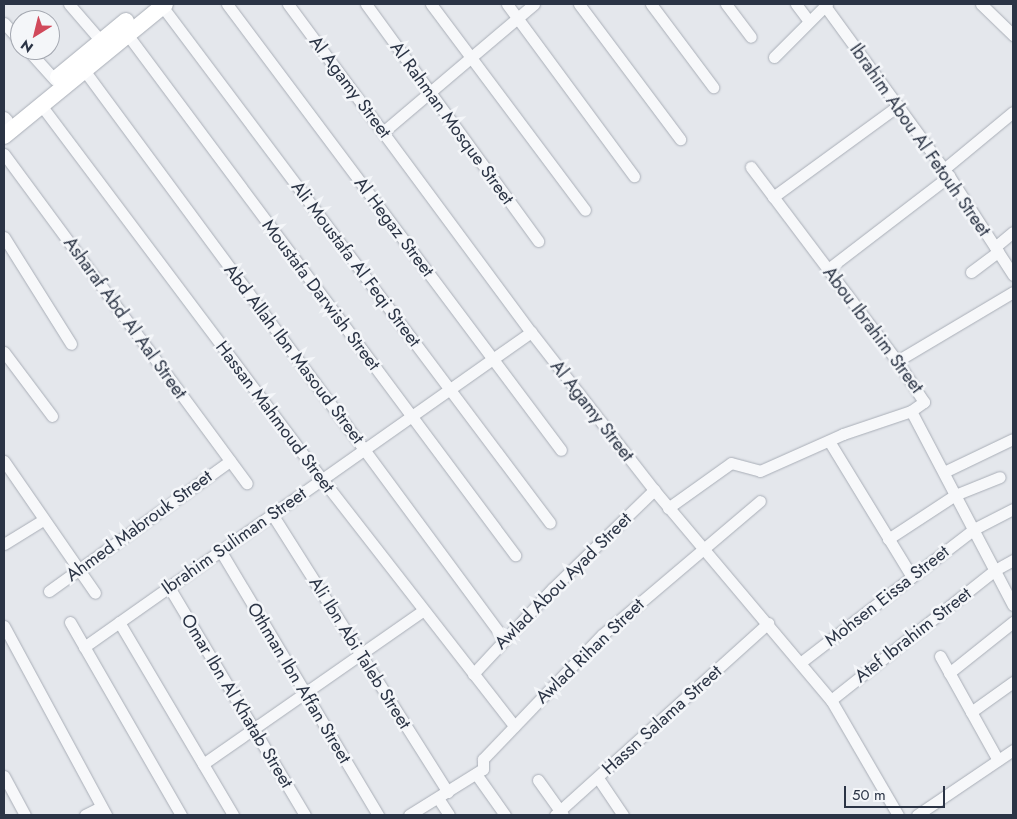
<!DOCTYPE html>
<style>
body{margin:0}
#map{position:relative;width:1017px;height:819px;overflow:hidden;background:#e4e7ec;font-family:Jost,sans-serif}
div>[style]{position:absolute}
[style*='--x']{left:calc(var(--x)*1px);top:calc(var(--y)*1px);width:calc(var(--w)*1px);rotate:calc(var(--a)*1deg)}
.roads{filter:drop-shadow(0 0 1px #a9aeb7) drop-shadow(0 0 1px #a9aeb7)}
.street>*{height:11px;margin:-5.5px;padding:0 5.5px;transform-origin:5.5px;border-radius:5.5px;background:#f7f8fa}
.secondary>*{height:16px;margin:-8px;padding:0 8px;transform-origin:8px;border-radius:8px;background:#fff}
span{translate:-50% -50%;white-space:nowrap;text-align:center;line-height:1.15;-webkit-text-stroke:5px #f4f6f9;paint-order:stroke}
.street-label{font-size:18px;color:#2b3445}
.frame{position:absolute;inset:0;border:5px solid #2b3445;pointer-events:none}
.north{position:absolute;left:10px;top:10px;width:50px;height:50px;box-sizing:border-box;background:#f4f6f9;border:1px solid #a4a8b1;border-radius:50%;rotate:216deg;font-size:14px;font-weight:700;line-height:20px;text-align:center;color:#2b3445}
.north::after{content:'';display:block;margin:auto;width:18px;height:22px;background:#d1495b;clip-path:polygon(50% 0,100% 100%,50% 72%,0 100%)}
.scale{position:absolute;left:844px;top:786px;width:101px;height:22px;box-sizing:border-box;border:2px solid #2b3445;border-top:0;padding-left:6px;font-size:15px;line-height:18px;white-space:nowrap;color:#2b3445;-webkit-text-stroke:4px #f4f6f9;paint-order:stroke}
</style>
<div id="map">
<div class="roads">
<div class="street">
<i style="--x:69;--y:4;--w:49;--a:49.1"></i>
<i style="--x:227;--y:4;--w:557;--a:53.17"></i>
<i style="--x:288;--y:4;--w:408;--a:53.5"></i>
<i style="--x:531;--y:332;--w:200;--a:52.1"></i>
<i style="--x:654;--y:490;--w:275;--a:49.9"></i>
<i style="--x:831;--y:700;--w:133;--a:59.8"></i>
<i style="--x:366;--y:4;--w:293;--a:54"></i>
<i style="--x:431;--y:4;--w:257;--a:53.2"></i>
<i style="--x:507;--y:4;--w:214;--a:53.6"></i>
<i style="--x:579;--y:4;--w:169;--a:53.2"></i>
<i style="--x:651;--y:4;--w:104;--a:53.2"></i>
<i style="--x:726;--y:4;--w:41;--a:52.9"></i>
<i style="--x:796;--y:4;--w:21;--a:53"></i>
<i style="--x:981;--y:4;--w:45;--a:44.1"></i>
<i style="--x:162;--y:6;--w:646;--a:53.11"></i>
<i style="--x:825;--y:6;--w:210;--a:53.9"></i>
<i style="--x:949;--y:176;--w:118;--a:57.1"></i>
<i style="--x:4;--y:23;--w:24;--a:48"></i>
<i style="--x:127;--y:34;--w:650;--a:53.32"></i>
<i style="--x:28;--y:50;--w:40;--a:48"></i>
<i style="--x:774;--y:57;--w:75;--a:-45"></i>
<i style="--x:84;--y:70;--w:707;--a:53.57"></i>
<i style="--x:41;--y:105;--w:468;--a:53.1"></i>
<i style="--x:322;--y:479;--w:313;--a:52.1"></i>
<i style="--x:4;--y:117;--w:4;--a:45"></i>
<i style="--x:383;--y:132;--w:198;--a:-40.3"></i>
<i style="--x:4;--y:154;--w:409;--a:53.6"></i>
<i style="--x:944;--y:169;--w:89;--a:-39.6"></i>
<i style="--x:773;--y:197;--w:155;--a:-36.1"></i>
<i style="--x:4;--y:237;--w:126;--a:57.9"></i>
<i style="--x:995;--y:247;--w:23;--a:-40"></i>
<i style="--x:828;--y:269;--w:153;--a:-37.5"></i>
<i style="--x:971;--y:272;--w:34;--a:-37"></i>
<i style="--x:4;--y:352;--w:80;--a:53.1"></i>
<i style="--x:897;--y:361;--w:135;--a:-30.7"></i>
<i style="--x:911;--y:411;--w:219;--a:62.3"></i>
<i style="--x:829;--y:441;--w:159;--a:58.6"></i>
<i style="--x:4;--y:461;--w:160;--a:55.4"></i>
<i style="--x:944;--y:472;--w:76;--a:-25.6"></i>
<i style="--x:668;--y:508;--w:77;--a:-35.5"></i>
<i style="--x:731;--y:463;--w:30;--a:15"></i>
<i style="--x:760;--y:471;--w:91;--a:-24"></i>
<i style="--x:843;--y:434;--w:72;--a:-18.7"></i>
<i style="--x:911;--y:411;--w:16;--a:-35"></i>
<i style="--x:924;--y:402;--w:49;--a:-123.4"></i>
<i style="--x:897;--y:361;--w:243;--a:-127"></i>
<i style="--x:272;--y:514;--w:329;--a:57.7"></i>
<i style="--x:888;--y:539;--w:80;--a:-33.3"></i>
<i style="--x:955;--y:495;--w:48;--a:-21.8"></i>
<i style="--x:4;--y:544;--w:46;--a:-31.6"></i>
<i style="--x:220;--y:550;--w:309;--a:59.2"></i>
<i style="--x:169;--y:587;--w:265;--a:59.2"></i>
<i style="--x:49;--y:591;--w:223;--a:-35.7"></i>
<i style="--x:70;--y:622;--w:223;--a:60.1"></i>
<i style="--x:119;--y:622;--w:224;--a:59.4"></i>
<i style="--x:4;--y:626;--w:215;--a:61.6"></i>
<i style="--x:84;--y:647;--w:547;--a:-35.17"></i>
<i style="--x:940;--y:656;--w:119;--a:60.9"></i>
<i style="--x:800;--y:663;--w:220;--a:-37.6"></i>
<i style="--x:974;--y:529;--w:44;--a:-27.1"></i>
<i style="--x:949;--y:673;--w:82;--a:-38.6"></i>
<i style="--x:473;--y:674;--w:117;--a:-47.1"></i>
<i style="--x:553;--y:588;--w:141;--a:-44.1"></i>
<i style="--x:831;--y:700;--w:209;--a:-38.4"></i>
<i style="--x:995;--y:570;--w:21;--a:-29"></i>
<i style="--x:971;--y:712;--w:52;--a:-35.5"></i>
<i style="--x:203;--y:764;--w:267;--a:-34.9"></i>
<i style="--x:476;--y:774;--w:50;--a:54.7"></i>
<i style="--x:4;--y:776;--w:44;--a:61.7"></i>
<i style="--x:598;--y:778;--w:45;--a:56"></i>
<i style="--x:538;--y:780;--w:43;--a:54.5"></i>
<i style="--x:438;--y:798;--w:20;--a:57"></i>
<i style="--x:85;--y:815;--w:18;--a:-27"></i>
<i style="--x:409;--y:815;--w:87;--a:-31.9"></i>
<i style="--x:483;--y:769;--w:10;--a:-90"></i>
<i style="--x:483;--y:759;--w:172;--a:-46.2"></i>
<i style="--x:602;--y:635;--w:207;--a:-40.3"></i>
<i style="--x:555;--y:815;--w:287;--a:-42"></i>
<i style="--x:917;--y:815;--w:116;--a:-34.1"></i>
</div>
<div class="secondary">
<i style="--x:58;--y:77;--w:88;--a:-39.5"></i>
<i style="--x:4;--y:136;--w:208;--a:-39.3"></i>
</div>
</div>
<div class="street-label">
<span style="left:350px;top:87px;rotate:53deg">Al Agamy Street</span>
<span style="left:452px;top:123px;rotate:54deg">Al Rahman Mosque Street</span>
<span style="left:920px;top:140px;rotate:55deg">Ibrahim Abou Al Fetouh Street</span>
<span style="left:394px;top:227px;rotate:53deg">Al Hegaz Street</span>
<span style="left:356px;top:264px;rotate:53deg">Ali Moustafa Al Feqi Street</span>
<span style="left:321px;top:295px;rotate:53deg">Moustafa Darwish Street</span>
<span style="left:125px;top:318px;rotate:54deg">Asharaf Abd Al Aal Street</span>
<span style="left:873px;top:330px;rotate:53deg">Abou Ibrahim Street</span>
<span style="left:294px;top:354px;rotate:53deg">Abd Allah Ibn Masoud Street</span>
<span style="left:592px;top:411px;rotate:52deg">Al Agamy Street</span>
<span style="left:275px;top:417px;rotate:53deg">Hassan Mahmoud Street</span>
<span style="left:139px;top:526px;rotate:-36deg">Ahmed Mabrouk Street</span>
<span style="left:234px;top:541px;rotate:-35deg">Ibrahim Suliman Street</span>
<span style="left:563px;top:581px;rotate:-45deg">Awlad Abou Ayad Street</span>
<span style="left:887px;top:596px;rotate:-38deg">Mohsen Eissa Street</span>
<span style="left:913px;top:635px;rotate:-38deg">Atef Ibrahim Street</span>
<span style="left:590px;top:651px;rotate:-44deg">Awlad Rihan Street</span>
<span style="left:360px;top:653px;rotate:58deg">Ali Ibn Abi Taleb Street</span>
<span style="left:299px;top:683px;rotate:59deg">Othman Ibn Affan Street</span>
<span style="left:237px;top:701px;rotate:59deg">Omar Ibn Al Khatab Street</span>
<span style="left:662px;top:720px;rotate:-42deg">Hassn Salama Street</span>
</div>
<div class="frame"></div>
<div class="north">N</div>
<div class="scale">50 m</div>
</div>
